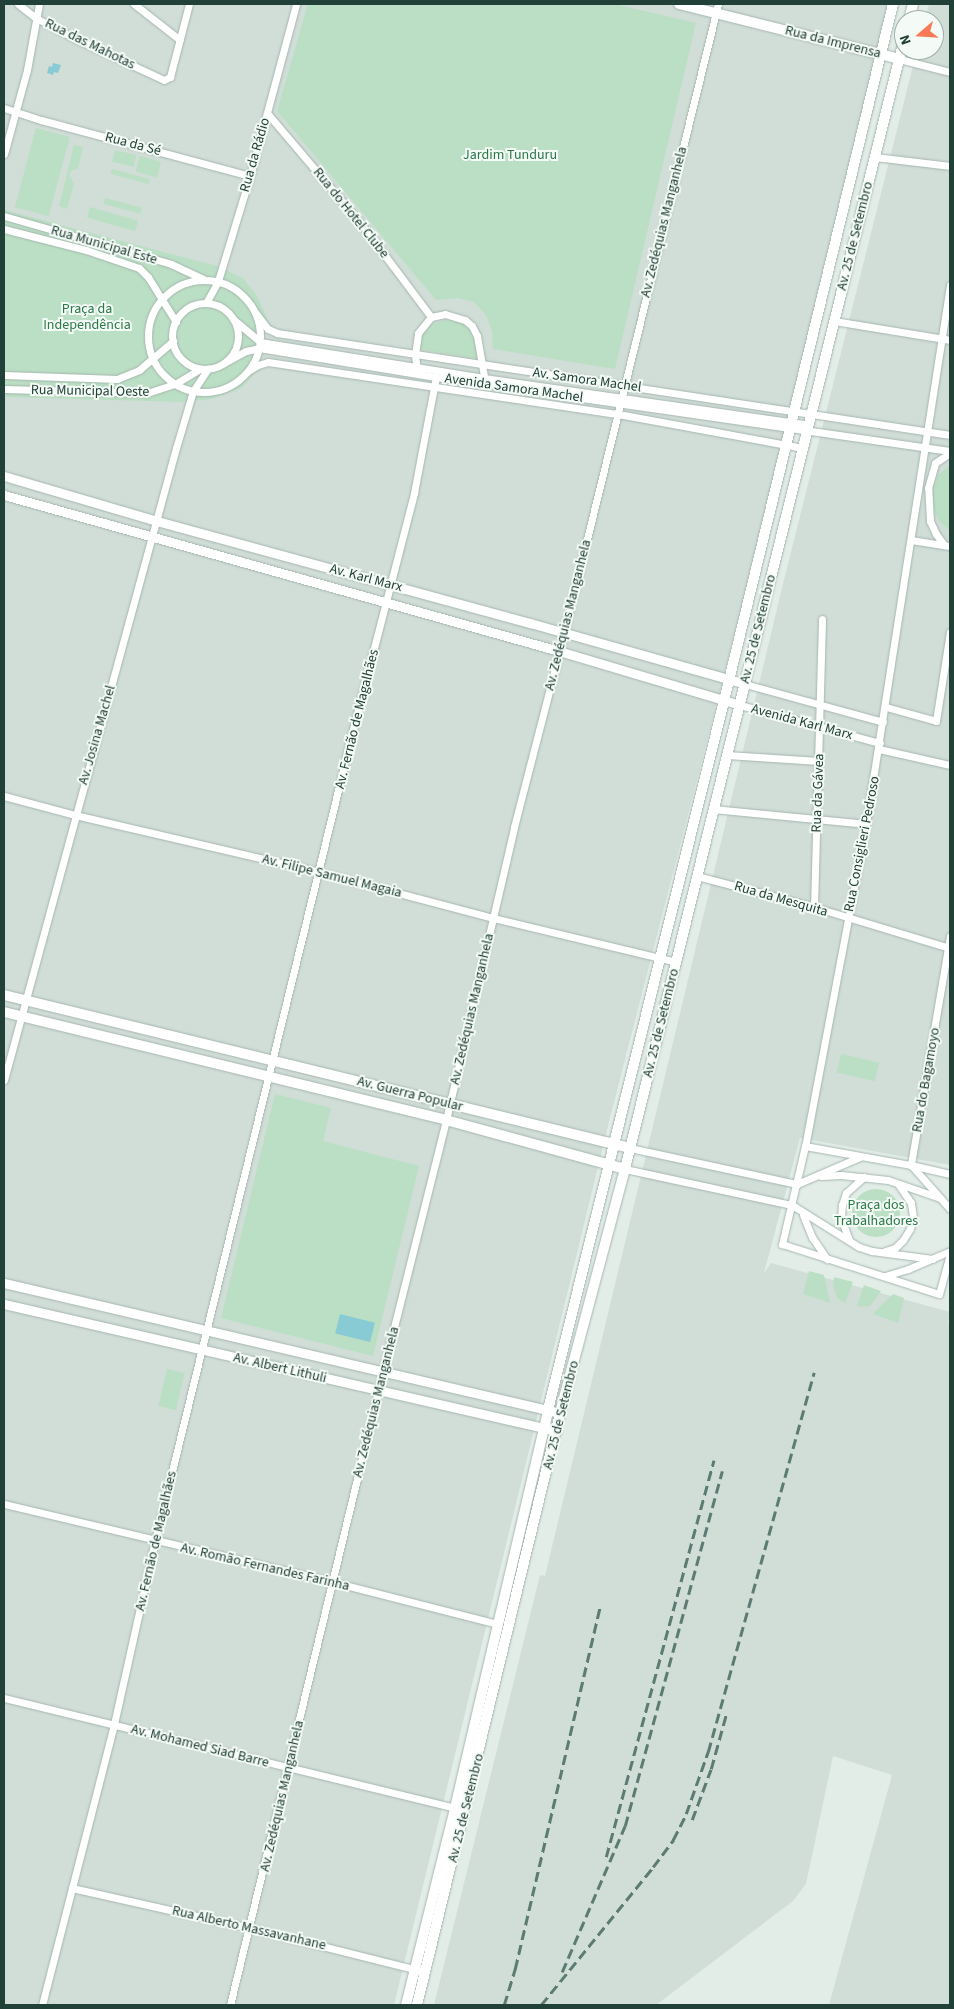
<!DOCTYPE html>
<meta charset="utf-8">
<style>
body{margin:0}
#map{position:relative;width:954px;height:2009px;overflow:hidden;background:#e3ede8;font-family:"Source Sans 3",sans-serif}
div>[style]{position:absolute}
[style*='--x']{left:calc(var(--x)*1px);top:calc(var(--y)*1px);width:calc(var(--w)*1px);rotate:calc(var(--a)*1deg)}
.built>*{inset:0;background:#d1ddd7}
.green>*{inset:0;background:#bbdfc4;transform-origin:0 0}
.round{border-radius:50%}
.water>*{inset:0;background:#88cbd5;transform-origin:0 0}
.roads{filter:drop-shadow(0 0 1px #a5b6af) drop-shadow(0 0 1px #a5b6af)}
.minor>*{height:7px;margin:-3.5px;padding:0 3.5px;transform-origin:3.5px;border-radius:3.5px;background:#fff}
.minor>.ring{margin:-3.5px;padding:0;box-sizing:content-box;background:none;border:7px solid #fff;border-radius:50%}
.tertiary>*{height:9px;margin:-4.5px;padding:0 4.5px;transform-origin:4.5px;border-radius:4.5px;background:#fff}
.secondary>*{height:10px;margin:-5px;padding:0 5px;transform-origin:5px;border-radius:5px;background:#fff}
.rail>*{height:2.5px;margin-top:-1.25px;transform-origin:0;background:repeating-linear-gradient(90deg,#5c7b72 0 10px,transparent 0 15px)}
span{translate:-50% -50%;white-space:nowrap;text-align:center;line-height:1.15;-webkit-text-stroke:4px #f4faf6;paint-order:stroke}
.street-label{font-size:14px;color:#214037}
.park-label{font-size:14px;color:#297946}
.frame{position:absolute;inset:0;border:5px solid #214037;pointer-events:none}
.north{position:absolute;left:894px;top:10px;width:50px;height:50px;box-sizing:border-box;background:#f4faf6;border:1px solid #a0b0aa;border-radius:50%;rotate:251deg;font-size:14px;font-weight:700;line-height:20px;text-align:center;color:#214037}
.north::after{content:'';display:block;margin:auto;width:18px;height:22px;background:#f87a56;clip-path:polygon(50% 0,100% 100%,50% 72%,0 100%)}
</style>
<div id="map">
<div class="built">
<i style="clip-path:polygon(4px 4px,888px 4px,790px 418px,608px 1126px,394px 2005px,4px 2005px)"></i>
<i style="clip-path:polygon(929px 4px,950px 4px,950px 1165px,800px 1138px,764px 1273px,771px 1263px,950px 1312px,947px 1328px,950px 1318px,950px 2005px,829px 2005px,892px 1775px,833px 1756px,806px 1884px,793px 1901px,656px 2005px,434px 2005px,540px 1575px,545px 1576px,782px 588px,917px 50px,934px 50px,934px 20px,925px 20px)"></i>
</div>
<div class="green">
<i style="clip-path:polygon(308px 4px,614px 4px,696px 23px,615px 369px,493px 349px,492px 331px,486px 315px,474px 302px,457px 298px,436px 300px,277px 111px)"></i>
<i style="left:36px;top:128px;width:35px;height:82px;rotate:15deg"></i>
<i style="clip-path:polygon(74px 145px,83px 147px,78px 169px,72px 170px,69px 175px,74px 184px,67px 209px,59px 206px)"></i>
<i style="left:115px;top:150px;width:22px;height:12px;rotate:13deg"></i>
<i style="left:140px;top:156px;width:22px;height:16px;rotate:16deg"></i>
<i style="left:112px;top:169px;width:39px;height:5px;rotate:15deg"></i>
<i style="left:105px;top:198px;width:38px;height:6px;rotate:15deg"></i>
<i style="left:90px;top:207px;width:50px;height:11px;rotate:16deg"></i>
<i style="clip-path:polygon(4px 210px,217px 266px,243px 278px,257px 296px,267px 318px,258px 370px,241px 388px,211px 399px,183px 402px,4px 397px)"></i>
<i style="clip-path:polygon(454px 317px,475px 331px,478px 359px,423px 350px,420px 347px,422px 336px,430px 325px)"></i>
<i style="clip-path:polygon(950px 465px,950px 531px,940px 522px,933px 509px,932px 491px,938px 475px)"></i>
<i style="left:841px;top:1054px;width:39px;height:19px;rotate:13deg"></i>
<i style="clip-path:polygon(275px 1094px,331px 1108px,323px 1141px,419px 1166px,373px 1356px,221px 1318px)"></i>
<i class="round" style="left:852px;top:1189px;width:48px;height:48px"></i>
<i style="clip-path:polygon(809px 1271px,824px 1275px,830px 1303px,803px 1294px)"></i>
<i style="clip-path:polygon(834px 1277px,853px 1282px,845px 1303px,837px 1298px,833px 1285px)"></i>
<i style="clip-path:polygon(864px 1285px,881px 1291px,870px 1306px,861px 1307px,857px 1305px)"></i>
<i style="clip-path:polygon(893px 1294px,904px 1298px,898px 1323px,873px 1314px)"></i>
<i style="left:167px;top:1369px;width:18px;height:38px;rotate:13deg"></i>
</div>
<div class="water">
<i style="clip-path:polygon(53px 63px,61px 65px,58px 73px,54px 72px,53px 75px,47px 73px,49px 66px,52px 67px)"></i>
<i style="left:340px;top:1314px;width:36px;height:20px;rotate:14deg"></i>
</div>
<div class="roads">
<div class="minor">
<i style="--x:18;--y:4;--w:23;--a:38"></i>
<i style="--x:36;--y:18;--w:43;--a:27.8"></i>
<i style="--x:74;--y:38;--w:99;--a:25"></i>
<i style="--x:164;--y:80;--w:7;--a:-27"></i>
<i style="--x:170;--y:77;--w:75;--a:-75.4"></i>
<i style="--x:134;--y:4;--w:58;--a:38"></i>
<i style="--x:899;--y:59;--w:53;--a:14.3"></i>
<i style="--x:4;--y:108;--w:39;--a:18"></i>
<i style="--x:41;--y:120;--w:216;--a:15"></i>
<i style="--x:267;--y:113;--w:147;--a:49.7"></i>
<i style="--x:362;--y:225;--w:115;--a:53.1"></i>
<i style="--x:4;--y:154;--w:87;--a:-74.7"></i>
<i style="--x:27;--y:70;--w:67;--a:-79.7"></i>
<i style="--x:875;--y:157;--w:76;--a:6.8"></i>
<i style="--x:4;--y:216;--w:174;--a:16"></i>
<i style="--x:171;--y:264;--w:35;--a:25"></i>
<i style="--x:4;--y:229;--w:85;--a:14.4"></i>
<i style="--x:86;--y:250;--w:56;--a:18.8"></i>
<i style="--x:139;--y:268;--w:13;--a:45"></i>
<i style="--x:148;--y:277;--w:53;--a:58.1"></i>
<i class="ring" style="left:148px;top:280px;width:105px;height:105px"></i>
<i style="--x:950;--y:285;--w:546;--a:98.86"></i>
<i style="--x:866;--y:824;--w:328;--a:100.7"></i>
<i style="--x:805;--y:1146;--w:101;--a:103.2"></i>
<i style="--x:782;--y:1244;--w:165;--a:17.7"></i>
<i style="--x:939;--y:1294;--w:41;--a:-74.6"></i>
<i style="--x:206;--y:303;--w:25;--a:-61"></i>
<i style="--x:218;--y:281;--w:110;--a:-73.1"></i>
<i style="--x:250;--y:176;--w:178;--a:-75"></i>
<i class="ring" style="left:172px;top:303px;width:59px;height:59px"></i>
<i style="--x:255;--y:312;--w:21;--a:53"></i>
<i style="--x:268;--y:329;--w:10;--a:24"></i>
<i style="--x:277;--y:333;--w:681;--a:8.62"></i>
<i style="--x:233;--y:319;--w:35;--a:40"></i>
<i style="--x:260;--y:342;--w:227;--a:9.1"></i>
<i style="--x:484;--y:378;--w:328;--a:8.2"></i>
<i style="--x:834;--y:321;--w:118;--a:9.3"></i>
<i style="--x:224;--y:363;--w:25;--a:-29"></i>
<i style="--x:246;--y:351;--w:13;--a:-13"></i>
<i style="--x:259;--y:348;--w:179;--a:9.3"></i>
<i style="--x:436;--y:377;--w:519;--a:8.19"></i>
<i style="--x:248;--y:371;--w:12;--a:-31"></i>
<i style="--x:258;--y:365;--w:10;--a:-17"></i>
<i style="--x:268;--y:362;--w:354;--a:8.5"></i>
<i style="--x:618;--y:414;--w:188;--a:10.4"></i>
<i style="--x:417;--y:371;--w:16;--a:-97"></i>
<i style="--x:415;--y:355;--w:22;--a:-82"></i>
<i style="--x:418;--y:333;--w:21;--a:-51"></i>
<i style="--x:431;--y:317;--w:14;--a:-12"></i>
<i style="--x:445;--y:314;--w:21;--a:17"></i>
<i style="--x:465;--y:320;--w:9;--a:41"></i>
<i style="--x:472;--y:326;--w:11;--a:63"></i>
<i style="--x:477;--y:336;--w:47;--a:80.1"></i>
<i style="--x:4;--y:375;--w:113;--a:2"></i>
<i style="--x:117;--y:379;--w:24;--a:-22"></i>
<i style="--x:139;--y:370;--w:45;--a:-40.5"></i>
<i style="--x:4;--y:389;--w:143;--a:1.6"></i>
<i style="--x:147;--y:393;--w:29;--a:-18"></i>
<i style="--x:175;--y:384;--w:29;--a:-31"></i>
<i style="--x:911;--y:540;--w:39;--a:9"></i>
<i style="--x:944;--y:545;--w:14;--a:-126"></i>
<i style="--x:936;--y:534;--w:14;--a:-115"></i>
<i style="--x:930;--y:521;--w:33;--a:-93"></i>
<i style="--x:928;--y:488;--w:26;--a:-74"></i>
<i style="--x:935;--y:463;--w:18;--a:-34"></i>
<i style="--x:745;--y:684;--w:143;--a:15.4"></i>
<i style="--x:740;--y:705;--w:145;--a:15.2"></i>
<i style="--x:886;--y:707;--w:52;--a:15.6"></i>
<i style="--x:936;--y:721;--w:90;--a:-81.1"></i>
<i style="--x:879;--y:749;--w:73;--a:12.7"></i>
<i style="--x:727;--y:755;--w:92;--a:3.7"></i>
<i style="--x:4;--y:796;--w:73;--a:15"></i>
<i style="--x:75;--y:815;--w:251;--a:13.1"></i>
<i style="--x:319;--y:872;--w:180;--a:14.8"></i>
<i style="--x:493;--y:918;--w:188;--a:13.5"></i>
<i style="--x:714;--y:809;--w:153;--a:5.6"></i>
<i style="--x:697;--y:876;--w:121;--a:14.8"></i>
<i style="--x:814;--y:907;--w:142;--a:16.8"></i>
<i style="--x:814;--y:907;--w:288;--a:-88.4"></i>
<i style="--x:950;--y:936;--w:232;--a:99.7"></i>
<i style="--x:911;--y:1165;--w:59;--a:48.4"></i>
<i style="--x:4;--y:1080;--w:655;--a:-74.78"></i>
<i style="--x:176;--y:448;--w:59;--a:-73.4"></i>
<i style="--x:193;--y:391;--w:27;--a:-56"></i>
<i style="--x:805;--y:1146;--w:108;--a:10.2"></i>
<i style="--x:911;--y:1165;--w:40;--a:13"></i>
<i style="--x:630;--y:1148;--w:171;--a:12.2"></i>
<i style="--x:797;--y:1184;--w:69;--a:-23.2"></i>
<i style="--x:625;--y:1169;--w:171;--a:12.2"></i>
<i style="--x:792;--y:1205;--w:79;--a:32.1"></i>
<i style="--x:859;--y:1247;--w:14;--a:17"></i>
<i style="--x:872;--y:1251;--w:61;--a:7.6"></i>
<i style="--x:821;--y:1176;--w:20;--a:-3"></i>
<i style="--x:841;--y:1175;--w:47;--a:6.1"></i>
<i style="--x:888;--y:1180;--w:55;--a:19.1"></i>
<i style="--x:803;--y:1215;--w:24;--a:68"></i>
<i style="--x:812;--y:1237;--w:27;--a:56"></i>
<i style="--x:849;--y:1240;--w:23;--a:-110"></i>
<i style="--x:841;--y:1218;--w:13;--a:-86"></i>
<i style="--x:842;--y:1205;--w:13;--a:-72"></i>
<i style="--x:846;--y:1193;--w:24;--a:-42"></i>
<i style="--x:885;--y:1251;--w:10;--a:-17"></i>
<i style="--x:895;--y:1248;--w:11;--a:-45"></i>
<i style="--x:903;--y:1240;--w:13;--a:-58"></i>
<i style="--x:910;--y:1229;--w:12;--a:-76"></i>
<i style="--x:913;--y:1217;--w:14;--a:-98"></i>
<i style="--x:911;--y:1203;--w:23;--a:-124"></i>
<i style="--x:885;--y:1276;--w:24;--a:-17"></i>
<i style="--x:908;--y:1269;--w:46;--a:-23.2"></i>
<i style="--x:4;--y:1504;--w:338;--a:13.3"></i>
<i style="--x:333;--y:1582;--w:170;--a:14.3"></i>
<i style="--x:4;--y:1698;--w:464;--a:13.7"></i>
<i style="--x:72;--y:1888;--w:182;--a:12.7"></i>
<i style="--x:250;--y:1928;--w:180;--a:14.1"></i>
<i style="--x:42;--y:2005;--w:290;--a:-75.6"></i>
<i style="--x:114;--y:1724;--w:188;--a:-77.4"></i>
<i style="--x:155;--y:1541;--w:828;--a:-76.3"></i>
<i style="--x:351;--y:737;--w:252;--a:-75.5"></i>
<i style="--x:414;--y:493;--w:118;--a:-79.3"></i>
<i style="--x:230;--y:2005;--w:652;--a:-76.43"></i>
<i style="--x:383;--y:1371;--w:259;--a:-75.9"></i>
<i style="--x:446;--y:1120;--w:301;--a:-76.9"></i>
<i style="--x:514;--y:827;--w:200;--a:-75.5"></i>
<i style="--x:564;--y:633;--w:648;--a:-76.24"></i>
</div>
<div class="tertiary">
<i style="--x:4;--y:476;--w:159;--a:16.4"></i>
<i style="--x:157;--y:521;--w:387;--a:15.3"></i>
<i style="--x:530;--y:623;--w:223;--a:15.8"></i>
<i style="--x:4;--y:495;--w:577;--a:15.7"></i>
<i style="--x:559;--y:651;--w:189;--a:16.6"></i>
<i style="--x:4;--y:1283;--w:571;--a:13.16"></i>
<i style="--x:4;--y:1304;--w:567;--a:12.93"></i>
</div>
<div class="secondary">
<i style="--x:679;--y:4;--w:227;--a:14"></i>
<i style="--x:909;--y:20;--w:16;--a:-76"></i>
<i style="--x:4;--y:995;--w:644;--a:13.73"></i>
<i style="--x:4;--y:1012;--w:455;--a:13.7"></i>
<i style="--x:446;--y:1120;--w:186;--a:15.3"></i>
<i style="--x:406;--y:2005;--w:203;--a:-76"></i>
<i style="--x:455;--y:1808;--w:409;--a:-76.8"></i>
<i style="--x:548;--y:1410;--w:731;--a:-76.06"></i>
<i style="--x:724;--y:701;--w:717;--a:-76.37"></i>
<i style="--x:417;--y:2005;--w:609;--a:-76.42"></i>
<i style="--x:560;--y:1413;--w:253;--a:-75.1"></i>
<i style="--x:625;--y:1169;--w:1164;--a:-76.13"></i>
</div>
</div>
<div class="rail">
<i style="--x:692;--y:1820;--w:54;--a:-69.6"></i>
<i style="--x:711;--y:1769;--w:56;--a:-74.5"></i>
<i style="--x:606;--y:1857;--w:411;--a:-74.8"></i>
<i style="--x:562;--y:1972;--w:159;--a:-66.7"></i>
<i style="--x:625;--y:1826;--w:368;--a:-74.7"></i>
<i style="--x:504;--y:2005;--w:38;--a:-73"></i>
<i style="--x:515;--y:1969;--w:373;--a:-76.8"></i>
<i style="--x:541;--y:2005;--w:178;--a:-50.9"></i>
<i style="--x:653;--y:1867;--w:34;--a:-53"></i>
<i style="--x:673;--y:1840;--w:29;--a:-63"></i>
<i style="--x:686;--y:1814;--w:66;--a:-70.5"></i>
<i style="--x:708;--y:1752;--w:394;--a:-74.4"></i>
</div>
<div class="street-label">
<span style="left:833px;top:42px;rotate:14deg">Rua da Imprensa</span>
<span style="left:90px;top:44px;rotate:26deg">Rua das Mahotas</span>
<span style="left:133px;top:144px;rotate:15deg">Rua da Sé</span>
<span style="left:255px;top:155px;rotate:-74deg">Rua da Rádio</span>
<span style="left:351px;top:213px;rotate:51deg">Rua do Hotel Clube</span>
<span style="left:664px;top:222px;rotate:-76deg">Av. Zedéquias Manganhela</span>
<span style="left:855px;top:236px;rotate:-76deg">Av. 25 de Setembro</span>
<span style="left:104px;top:245px;rotate:16deg">Rua Municipal Este</span>
<span style="left:587px;top:380px;rotate:8deg">Av. Samora Machel</span>
<span style="left:514px;top:388px;rotate:8deg">Avenida Samora Machel</span>
<span style="left:90px;top:391px;rotate:1deg">Rua Municipal Oeste</span>
<span style="left:366px;top:578px;rotate:15deg">Av. Karl Marx</span>
<span style="left:568px;top:615px;rotate:-76deg">Av. Zedéquias Manganhela</span>
<span style="left:758px;top:629px;rotate:-76deg">Av. 25 de Setembro</span>
<span style="left:357px;top:719px;rotate:-76deg">Av. Fernão de Magalhães</span>
<span style="left:802px;top:722px;rotate:15deg">Avenida Karl Marx</span>
<span style="left:97px;top:735px;rotate:-74deg">Av. Josina Machel</span>
<span style="left:818px;top:793px;rotate:-88deg">Rua da Gávea</span>
<span style="left:862px;top:844px;rotate:-79deg">Rua Consiglieri Pedroso</span>
<span style="left:332px;top:876px;rotate:14deg">Av. Filipe Samuel Magaia</span>
<span style="left:781px;top:899px;rotate:16deg">Rua da Mesquita</span>
<span style="left:472px;top:1009px;rotate:-77deg">Av. Zedéquias Manganhela</span>
<span style="left:661px;top:1023px;rotate:-76deg">Av. 25 de Setembro</span>
<span style="left:926px;top:1080px;rotate:-80deg">Rua do Bagamoyo</span>
<span style="left:410px;top:1094px;rotate:14deg">Av. Guerra Popular</span>
<span style="left:280px;top:1368px;rotate:13deg">Av. Albert Lithuli</span>
<span style="left:376px;top:1402px;rotate:-76deg">Av. Zedéquias Manganhela</span>
<span style="left:561px;top:1415px;rotate:-76deg">Av. 25 de Setembro</span>
<span style="left:156px;top:1541px;rotate:-77deg">Av. Fernão de Magalhães</span>
<span style="left:265px;top:1567px;rotate:13deg">Av. Romão Fernandes Farinha</span>
<span style="left:200px;top:1746px;rotate:14deg">Av. Mohamed Siad Barre</span>
<span style="left:282px;top:1796px;rotate:-77deg">Av. Zedéquias Manganhela</span>
<span style="left:466px;top:1808px;rotate:-76deg">Av. 25 de Setembro</span>
<span style="left:249px;top:1928px;rotate:13deg">Rua Alberto Massavanhane</span>
</div>
<div class="park-label">
<span style="left:510px;top:155px">Jardim Tunduru</span>
<span style="left:87px;top:317px">Praça da<br>Independência</span>
<span style="left:876px;top:1213px">Praça dos<br>Trabalhadores</span>
</div>
<div class="frame"></div>
<div class="north">N</div>
</div>
